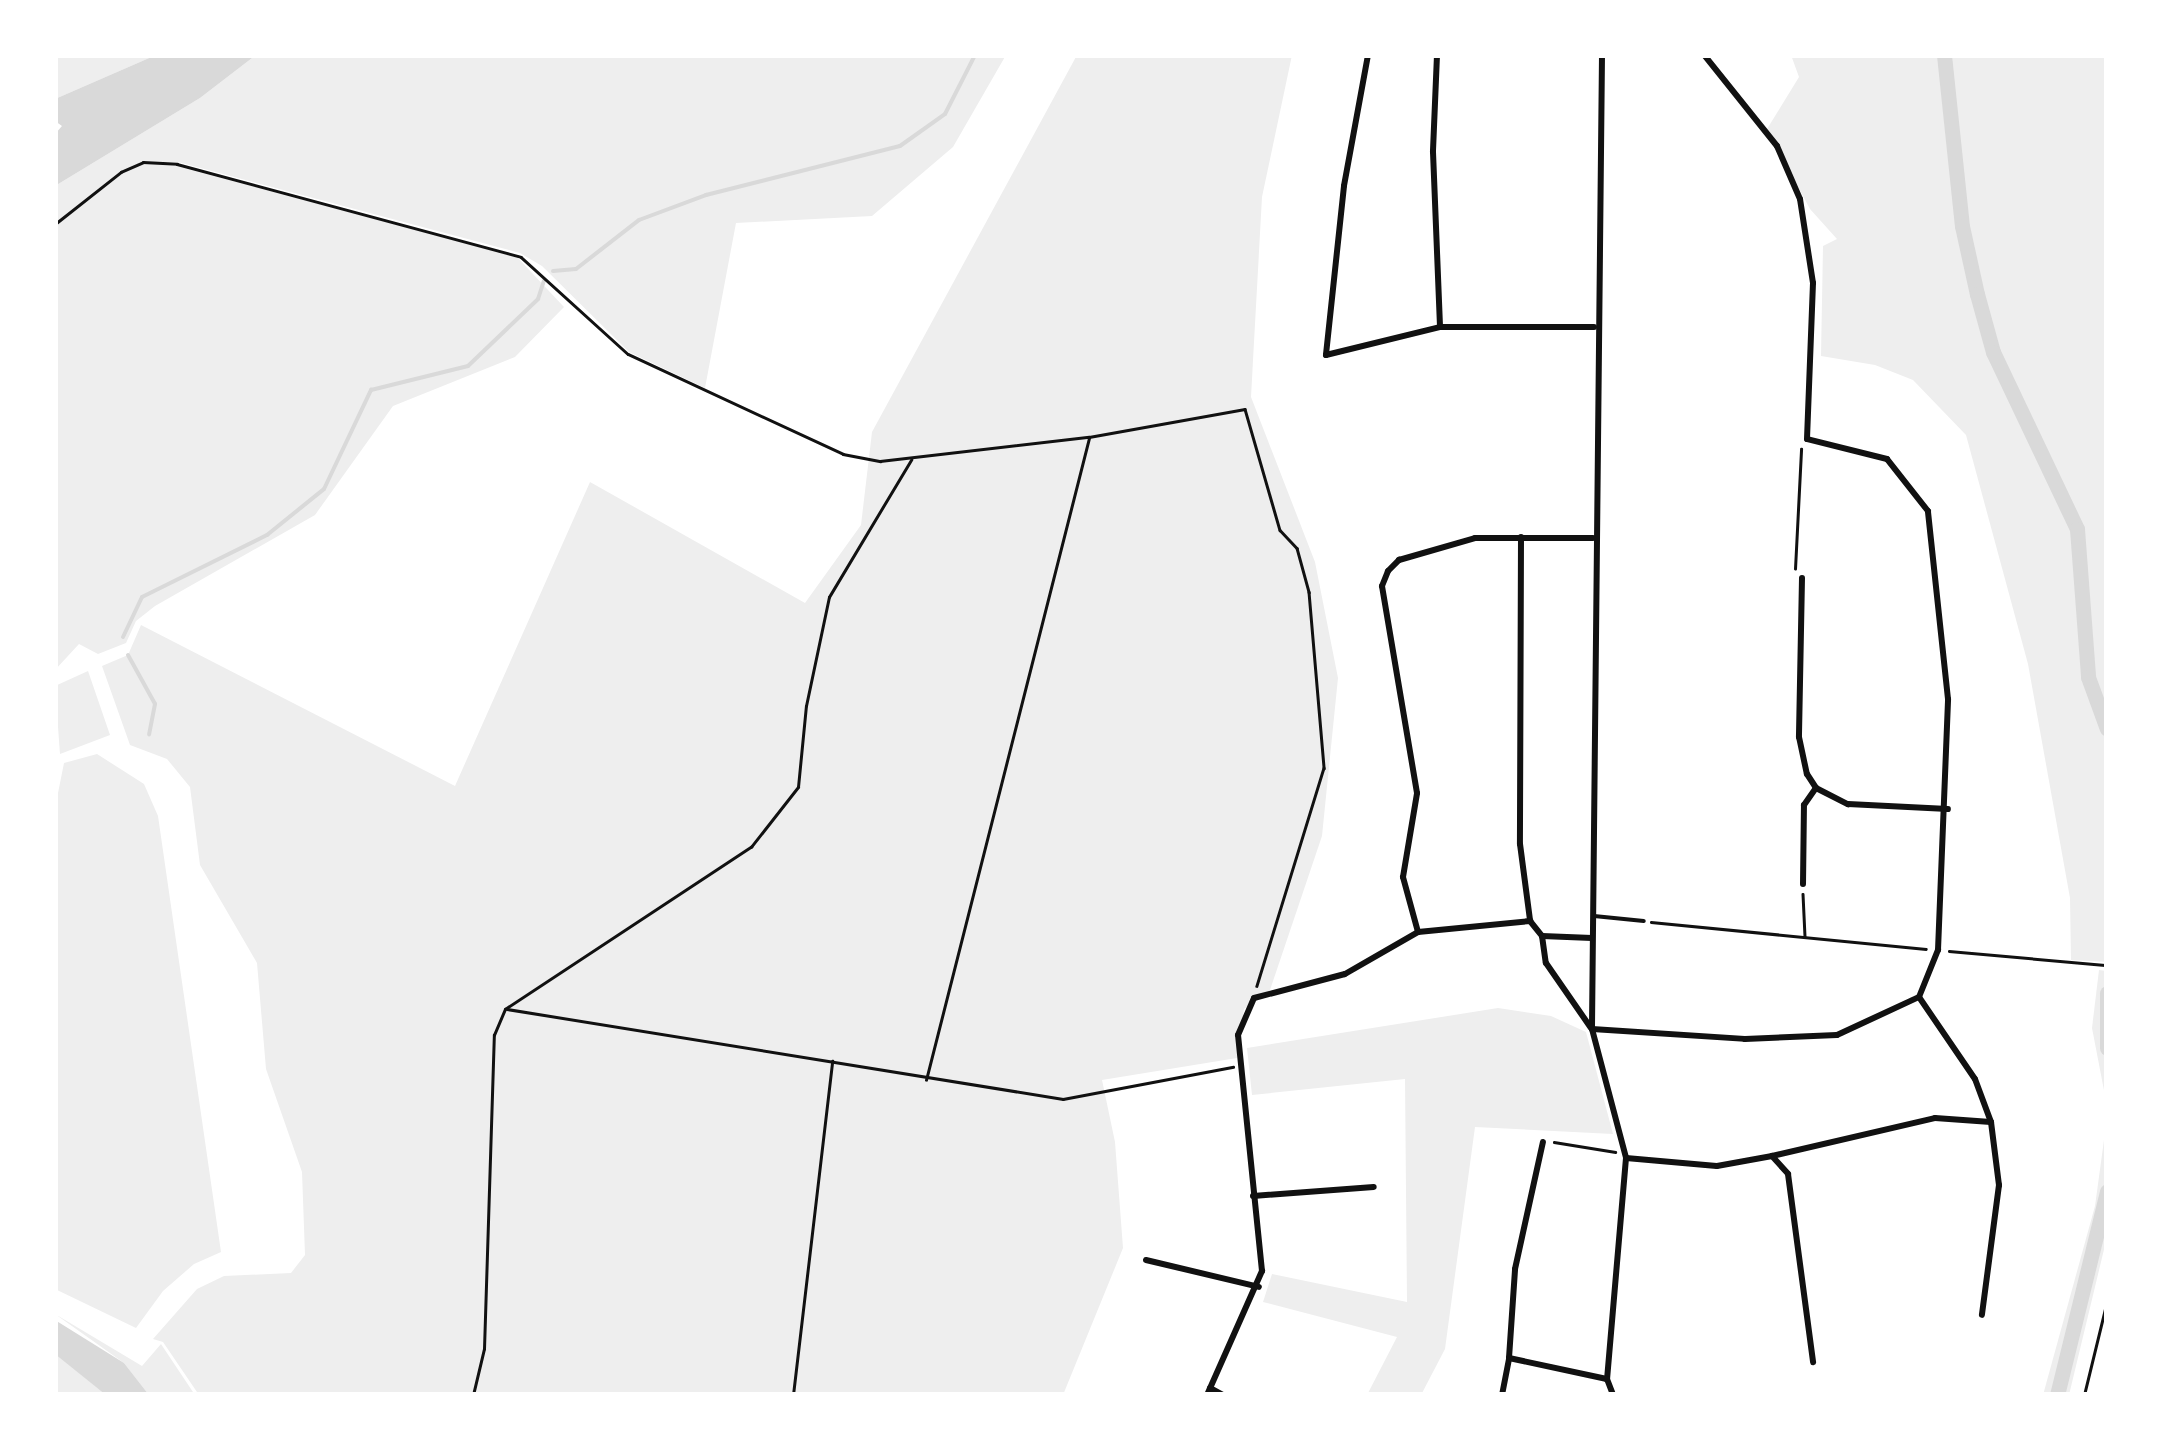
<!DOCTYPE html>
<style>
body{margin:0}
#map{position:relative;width:2162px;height:1450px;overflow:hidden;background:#fff;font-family:Inter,sans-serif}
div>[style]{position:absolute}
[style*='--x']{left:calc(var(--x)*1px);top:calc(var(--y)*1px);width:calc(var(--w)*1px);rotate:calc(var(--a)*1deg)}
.green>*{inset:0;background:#eee}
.water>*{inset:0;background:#d9d9d9}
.stream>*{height:4px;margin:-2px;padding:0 2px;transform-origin:2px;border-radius:2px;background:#d9d9d9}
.canal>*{height:15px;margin:-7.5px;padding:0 7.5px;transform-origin:7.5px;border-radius:7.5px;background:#d9d9d9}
.path>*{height:2.5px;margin:-1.25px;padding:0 1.25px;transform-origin:1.25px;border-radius:1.25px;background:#111}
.service>*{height:4px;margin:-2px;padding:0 2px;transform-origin:2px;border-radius:2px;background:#111}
.minor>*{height:6px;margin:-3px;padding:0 3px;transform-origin:3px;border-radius:3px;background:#111}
span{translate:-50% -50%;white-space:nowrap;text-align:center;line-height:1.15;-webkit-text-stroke:8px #fff;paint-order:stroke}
.frame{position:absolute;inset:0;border:58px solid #fff;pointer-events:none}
</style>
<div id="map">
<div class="green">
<i style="clip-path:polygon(55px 55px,156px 55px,55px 99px)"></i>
<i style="clip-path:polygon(256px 55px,1006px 55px,953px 147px,872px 216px,736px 223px,705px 388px,629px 352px,542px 266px,520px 253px,178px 162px,161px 162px,517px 257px,564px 307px,515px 357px,393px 406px,315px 515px,155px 606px,136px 621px,126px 643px,98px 654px,79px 644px,55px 670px,55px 186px,200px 98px)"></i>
<i style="clip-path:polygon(1077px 55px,1292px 55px,1262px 197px,1251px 397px,1315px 562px,1338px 678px,1322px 836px,1270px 990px,1244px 1009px,1237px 1058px,1102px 1080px,1115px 1142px,1123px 1248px,1063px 1395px,199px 1395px,163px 1342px,153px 1339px,197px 1289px,224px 1276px,291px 1273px,305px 1255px,302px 1172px,266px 1069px,257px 963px,200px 865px,190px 787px,167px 759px,130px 745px,102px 666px,128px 655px,141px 625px,455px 786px,590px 482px,805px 603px,861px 525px,872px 432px)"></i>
<i style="clip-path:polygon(1791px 55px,2107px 55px,2107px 962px,2071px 960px,2070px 898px,2028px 664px,1966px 435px,1913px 380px,1875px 365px,1821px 356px,1823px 246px,1837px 239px,1810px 209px,1767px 129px,1799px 77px)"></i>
<i style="clip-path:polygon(88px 671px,110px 735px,60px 754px,55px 686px)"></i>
<i style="clip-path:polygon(97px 754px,144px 784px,158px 816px,221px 1252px,194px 1264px,163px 1291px,136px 1328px,55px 1289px,55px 808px,64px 763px)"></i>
<i style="clip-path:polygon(2099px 970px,2107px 971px,2107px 1106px,2092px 1028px)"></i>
<i style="clip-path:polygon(1498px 1008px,1551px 1016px,1586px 1032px,1613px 1134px,1475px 1127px,1445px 1349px,1421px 1395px,1367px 1395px,1397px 1337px,1263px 1302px,1272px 1274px,1407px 1302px,1405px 1079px,1252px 1095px,1247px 1048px)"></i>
<i style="clip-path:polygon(2107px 1118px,2107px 1237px,2069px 1395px,2043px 1395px,2095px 1206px)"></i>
<i style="clip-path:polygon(55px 1314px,142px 1366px,161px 1344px,195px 1395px,149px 1395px,124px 1363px)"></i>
<i style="clip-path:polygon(55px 1354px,74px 1364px,106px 1395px,55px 1395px)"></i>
</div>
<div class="water">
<i style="clip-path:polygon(156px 55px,256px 55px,200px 98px,55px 186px,55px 134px,62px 126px,55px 121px,55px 99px)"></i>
<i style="clip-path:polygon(55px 1320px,124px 1363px,149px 1395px,106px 1395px,55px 1354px)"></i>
</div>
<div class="stream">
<i style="--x:553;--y:271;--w:23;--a:-5"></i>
<i style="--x:576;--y:269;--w:80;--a:-37.9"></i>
<i style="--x:639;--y:220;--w:72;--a:-20.5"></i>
<i style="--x:706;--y:195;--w:200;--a:-14.2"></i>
<i style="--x:900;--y:146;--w:55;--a:-35.4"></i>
<i style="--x:945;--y:114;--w:66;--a:-63"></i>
<i style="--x:123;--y:637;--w:44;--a:-64.6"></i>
<i style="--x:142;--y:597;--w:140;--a:-26.4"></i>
<i style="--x:267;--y:535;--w:73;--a:-38.9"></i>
<i style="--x:324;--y:489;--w:110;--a:-64.6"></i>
<i style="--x:371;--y:390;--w:100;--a:-13.9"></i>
<i style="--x:468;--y:366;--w:97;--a:-43.7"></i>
<i style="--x:538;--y:299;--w:19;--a:-72"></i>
<i style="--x:128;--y:655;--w:56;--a:61.1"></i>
<i style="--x:155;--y:704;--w:31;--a:101"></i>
</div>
<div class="canal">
<i style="--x:1944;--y:55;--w:172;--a:84"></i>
<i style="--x:1962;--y:226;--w:70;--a:77.6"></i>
<i style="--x:1977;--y:294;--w:60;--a:74.6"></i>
<i style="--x:1993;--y:352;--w:196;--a:64.6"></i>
<i style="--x:2077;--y:529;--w:148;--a:85.7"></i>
<i style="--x:2088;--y:677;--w:55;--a:69.9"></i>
<i style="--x:2107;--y:993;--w:55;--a:90"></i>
<i style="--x:2057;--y:1395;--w:210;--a:-76.2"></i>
</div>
<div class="path">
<i style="--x:55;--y:224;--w:84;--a:-38.2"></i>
<i style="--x:121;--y:172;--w:24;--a:-24"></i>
<i style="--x:143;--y:162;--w:34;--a:3"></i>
<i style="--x:177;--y:164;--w:356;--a:15.1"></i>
<i style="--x:521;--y:257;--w:144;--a:42.2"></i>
<i style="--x:628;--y:354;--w:237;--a:24.9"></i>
<i style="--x:843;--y:454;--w:38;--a:11"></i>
<i style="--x:880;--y:461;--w:210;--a:-6.6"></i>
<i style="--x:1089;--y:437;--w:158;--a:-10.2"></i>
<i style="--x:1245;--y:409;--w:126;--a:73.9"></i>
<i style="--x:1280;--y:530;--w:25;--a:47"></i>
<i style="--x:1297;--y:548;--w:46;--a:74.7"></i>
<i style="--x:1309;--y:592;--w:177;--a:85.1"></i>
<i style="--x:1324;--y:768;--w:228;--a:107.1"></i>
<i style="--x:1795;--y:569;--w:120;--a:-87.1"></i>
<i style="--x:1803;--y:894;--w:42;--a:87.3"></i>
<i style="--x:1651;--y:922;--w:276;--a:5.6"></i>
<i style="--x:1949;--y:951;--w:159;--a:5.1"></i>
<i style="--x:507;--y:1009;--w:563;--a:9.19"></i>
<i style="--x:1063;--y:1099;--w:173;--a:-10.7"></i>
<i style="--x:926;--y:1080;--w:662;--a:-75.75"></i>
<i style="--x:1554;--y:1142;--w:62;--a:9.3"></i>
<i style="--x:473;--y:1395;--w:47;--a:-76.6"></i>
<i style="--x:484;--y:1349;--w:314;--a:-88.2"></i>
<i style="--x:494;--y:1035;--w:28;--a:-67"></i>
<i style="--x:505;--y:1009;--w:295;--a:-33.4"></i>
<i style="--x:751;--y:847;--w:76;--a:-51.9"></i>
<i style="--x:798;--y:787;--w:81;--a:-84.4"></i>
<i style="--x:806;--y:706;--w:111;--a:-78.1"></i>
<i style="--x:829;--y:597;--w:160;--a:-59.1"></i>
<i style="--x:793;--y:1395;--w:336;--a:-83.3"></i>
<i style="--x:2084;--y:1395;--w:97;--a:-76.3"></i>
</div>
<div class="service">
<i style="--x:1594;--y:916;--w:50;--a:5.7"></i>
</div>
<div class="minor">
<i style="--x:1368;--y:55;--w:133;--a:100.4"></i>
<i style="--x:1344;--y:186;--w:170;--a:96.1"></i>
<i style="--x:1326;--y:355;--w:117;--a:-13.8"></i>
<i style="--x:1440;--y:327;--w:154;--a:0"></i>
<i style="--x:1437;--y:55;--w:97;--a:92.4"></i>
<i style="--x:1433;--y:152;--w:175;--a:87.7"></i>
<i style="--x:1602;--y:55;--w:974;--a:90.59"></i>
<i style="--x:1592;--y:1029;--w:133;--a:75.2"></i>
<i style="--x:1626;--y:1158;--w:222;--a:94.9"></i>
<i style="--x:1607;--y:1379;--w:17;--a:69"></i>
<i style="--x:1521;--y:537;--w:307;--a:90.2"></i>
<i style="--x:1520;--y:844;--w:77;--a:82.5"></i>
<i style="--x:1802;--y:578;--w:159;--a:91.1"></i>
<i style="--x:1799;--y:737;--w:38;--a:78"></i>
<i style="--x:1807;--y:774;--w:17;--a:57"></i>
<i style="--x:1816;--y:788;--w:36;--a:27"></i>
<i style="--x:1848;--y:804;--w:100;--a:2.9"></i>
<i style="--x:1803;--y:884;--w:79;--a:-89.3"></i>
<i style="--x:1804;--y:805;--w:21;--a:-55"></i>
<i style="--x:1418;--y:932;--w:57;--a:-105.3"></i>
<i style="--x:1403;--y:877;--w:85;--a:-80.5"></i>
<i style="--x:1417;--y:793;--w:210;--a:-99.6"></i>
<i style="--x:1382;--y:586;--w:16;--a:-68"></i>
<i style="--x:1388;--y:571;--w:16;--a:-45"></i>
<i style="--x:1399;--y:560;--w:79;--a:-16.1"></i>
<i style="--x:1475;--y:538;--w:118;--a:0"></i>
<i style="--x:1542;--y:936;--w:50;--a:2.3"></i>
<i style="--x:1919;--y:997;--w:99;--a:55.7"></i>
<i style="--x:1975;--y:1079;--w:46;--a:69.6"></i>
<i style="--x:1991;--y:1122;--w:64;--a:82.8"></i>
<i style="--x:1999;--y:1185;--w:131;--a:97.5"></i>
<i style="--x:1592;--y:1029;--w:153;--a:3.7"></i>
<i style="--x:1745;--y:1039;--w:92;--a:-2.5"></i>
<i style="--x:1837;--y:1035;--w:90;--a:-24.9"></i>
<i style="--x:1919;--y:997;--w:51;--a:-68"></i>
<i style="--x:1938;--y:950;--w:251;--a:-87.7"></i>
<i style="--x:1948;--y:699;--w:189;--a:-96.1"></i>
<i style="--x:1928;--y:511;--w:66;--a:-128.3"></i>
<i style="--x:1887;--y:459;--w:82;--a:-166"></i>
<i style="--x:1807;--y:439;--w:156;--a:-87.8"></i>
<i style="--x:1813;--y:283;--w:85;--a:-98.8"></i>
<i style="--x:1800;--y:199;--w:58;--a:-113.5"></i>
<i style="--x:1777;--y:146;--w:117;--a:-128.7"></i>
<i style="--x:1772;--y:1156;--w:167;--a:-13.1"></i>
<i style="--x:1935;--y:1118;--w:56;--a:4.1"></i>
<i style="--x:1626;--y:1158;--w:91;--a:5"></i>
<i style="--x:1717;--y:1166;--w:56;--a:-10.3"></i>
<i style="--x:1772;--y:1156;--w:24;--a:48"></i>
<i style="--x:1788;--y:1174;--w:190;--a:82.4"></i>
<i style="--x:1253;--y:1196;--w:121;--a:-4.3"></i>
<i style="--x:1146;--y:1260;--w:116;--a:13.4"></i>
<i style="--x:1509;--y:1358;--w:89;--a:-86.1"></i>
<i style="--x:1515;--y:1269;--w:130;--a:-77.6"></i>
<i style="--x:1210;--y:1388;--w:15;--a:28"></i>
<i style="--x:1207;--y:1395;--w:136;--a:-66.1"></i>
<i style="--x:1262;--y:1271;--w:237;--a:-95.8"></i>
<i style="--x:1238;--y:1035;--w:40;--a:-66.6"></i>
<i style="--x:1254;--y:998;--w:94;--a:-14.8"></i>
<i style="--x:1345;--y:974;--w:84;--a:-29.9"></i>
<i style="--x:1418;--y:932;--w:113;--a:-5.6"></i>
<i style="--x:1530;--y:921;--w:19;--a:51"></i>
<i style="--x:1542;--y:936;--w:27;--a:82"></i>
<i style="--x:1546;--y:963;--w:79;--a:55.3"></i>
<i style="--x:1502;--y:1395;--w:38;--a:-79"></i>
<i style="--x:1509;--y:1358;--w:100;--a:12.1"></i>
</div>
<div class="frame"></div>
</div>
